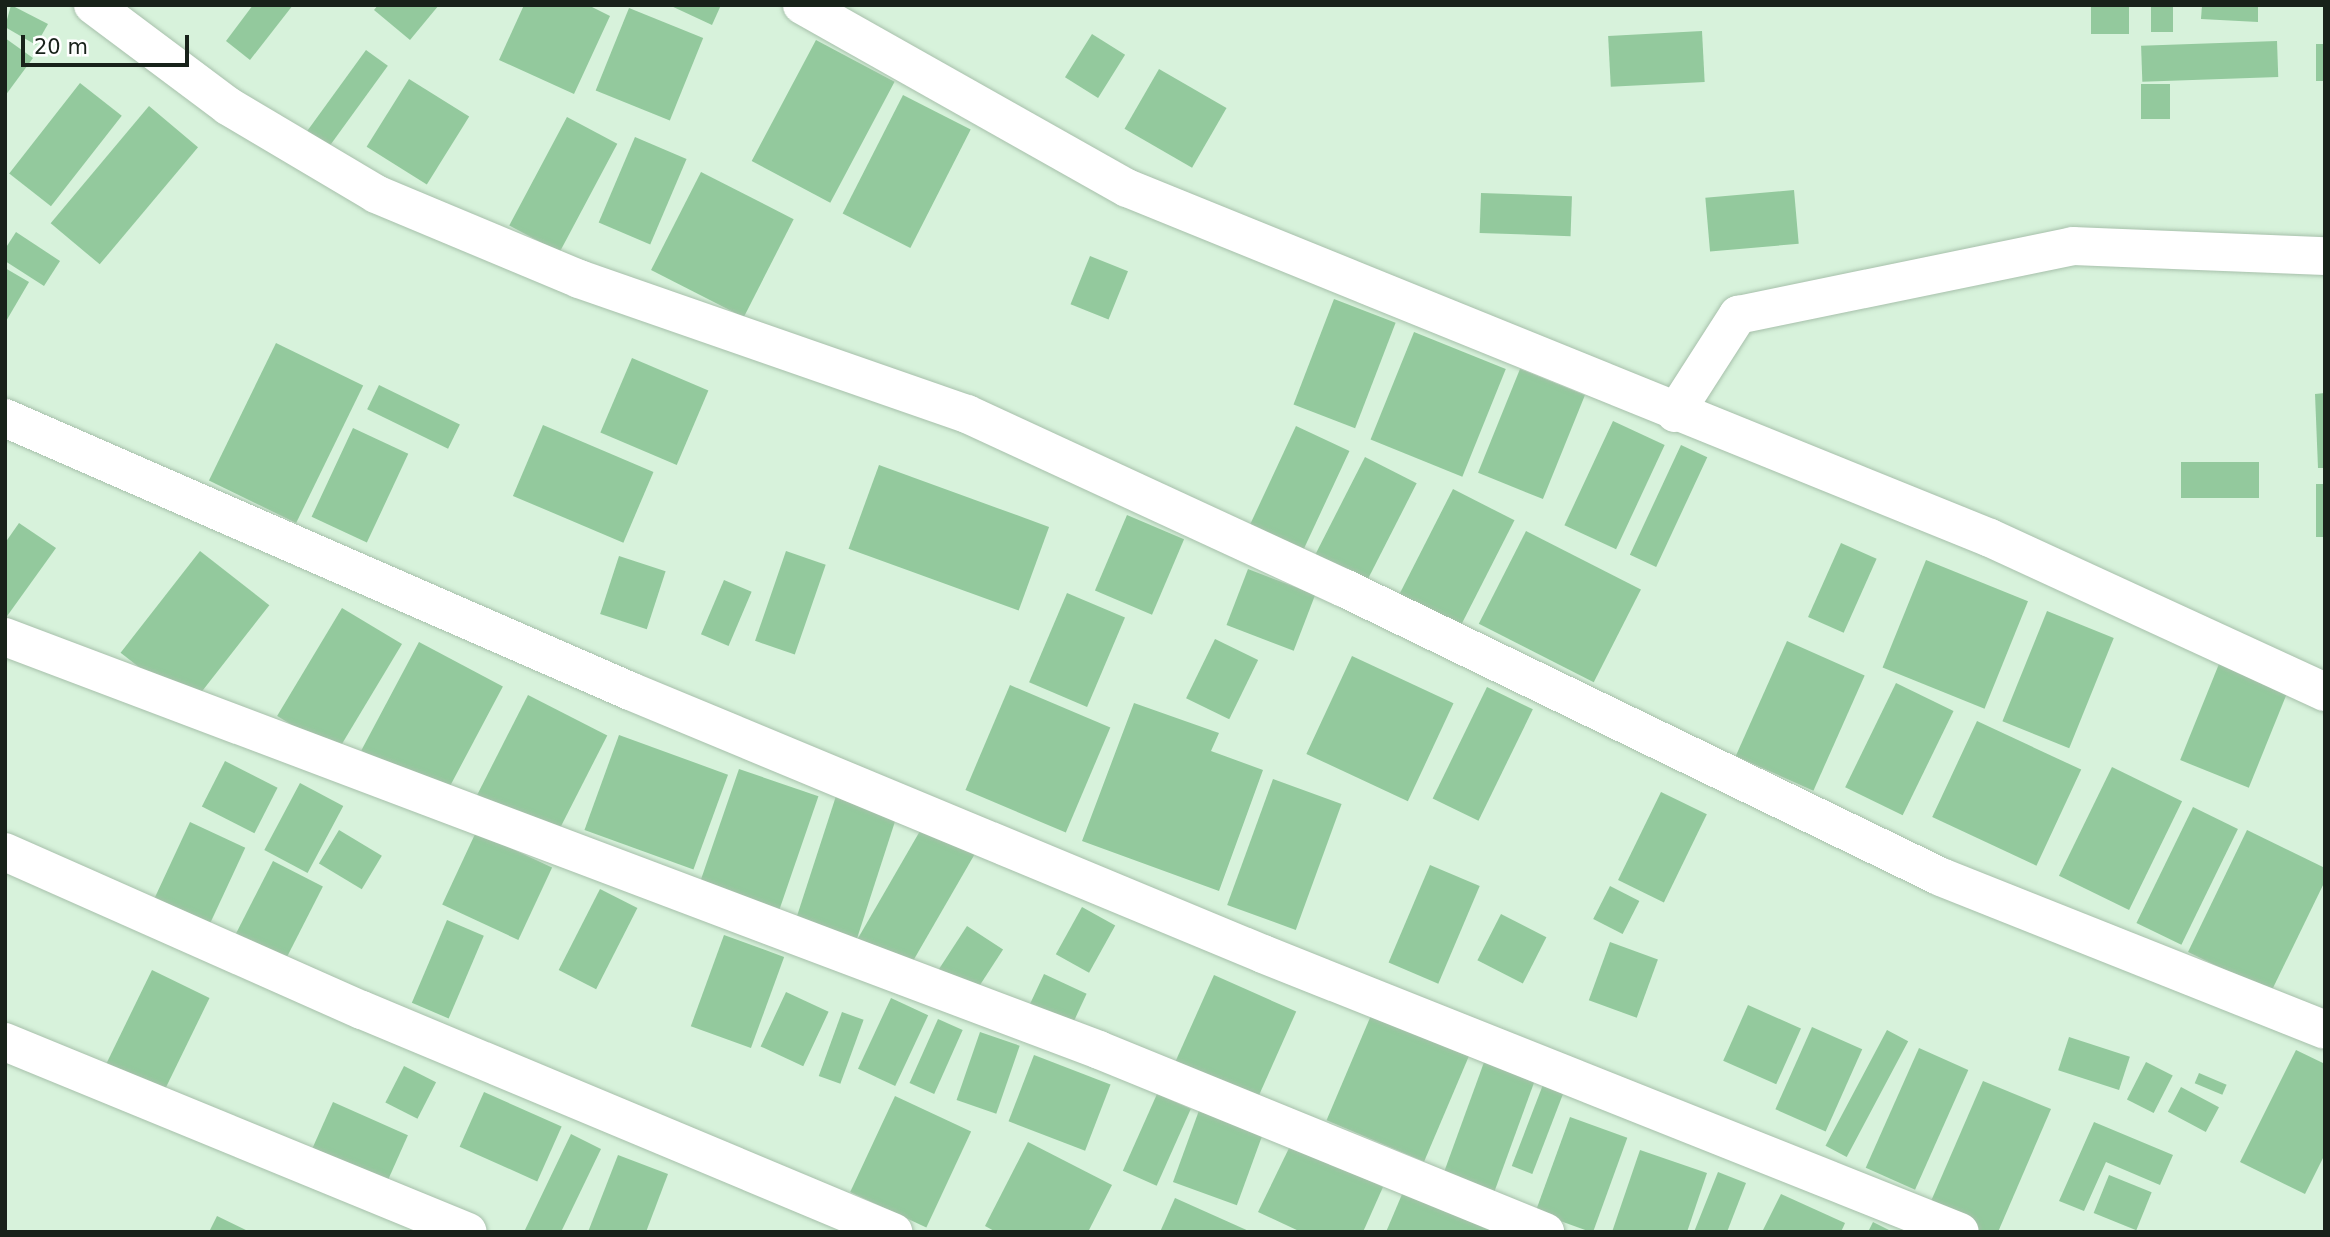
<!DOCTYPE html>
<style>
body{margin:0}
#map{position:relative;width:2330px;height:1237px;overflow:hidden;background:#d7f2db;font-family:"DejaVu Sans",sans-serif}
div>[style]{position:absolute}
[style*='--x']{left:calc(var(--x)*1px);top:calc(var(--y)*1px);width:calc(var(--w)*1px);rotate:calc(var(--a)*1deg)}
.building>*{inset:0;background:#93c99d;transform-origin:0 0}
.roads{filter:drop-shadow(0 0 2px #a7c0ab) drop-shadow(0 0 2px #a7c0ab)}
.minor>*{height:38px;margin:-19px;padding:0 19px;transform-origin:19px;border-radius:19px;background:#fff}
span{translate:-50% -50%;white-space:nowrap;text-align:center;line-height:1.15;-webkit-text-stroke:5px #fff;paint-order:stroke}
.frame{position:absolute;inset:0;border:7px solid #18221a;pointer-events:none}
.scale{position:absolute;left:21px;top:35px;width:168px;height:32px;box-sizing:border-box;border:4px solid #18221a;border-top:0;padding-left:9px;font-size:21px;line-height:24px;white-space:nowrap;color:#18221a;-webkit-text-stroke:5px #fff;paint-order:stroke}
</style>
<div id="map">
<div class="building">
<i style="clip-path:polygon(11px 5px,48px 24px,36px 45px,5px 27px)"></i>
<i style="clip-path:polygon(253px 5px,293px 5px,250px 60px,226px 41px)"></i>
<i style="clip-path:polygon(378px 5px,439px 5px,410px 40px,374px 10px)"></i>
<i style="clip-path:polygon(524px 5px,588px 5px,610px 16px,574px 94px,499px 60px)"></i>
<i style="clip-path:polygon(669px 5px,721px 5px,712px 25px)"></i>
<i style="left:2091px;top:5px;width:38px;height:29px"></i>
<i style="left:2151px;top:5px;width:22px;height:27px"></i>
<i style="clip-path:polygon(2202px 5px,2258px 5px,2258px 22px,2201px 19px)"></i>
<i style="left:629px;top:8px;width:80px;height:89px;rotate:22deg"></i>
<i style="left:1702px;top:31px;width:51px;height:94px;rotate:87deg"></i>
<i style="left:1092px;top:34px;width:39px;height:51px;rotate:32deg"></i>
<i style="clip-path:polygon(5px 38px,33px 58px,5px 96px)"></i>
<i style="left:816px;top:40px;width:89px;height:137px;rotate:28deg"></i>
<i style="left:2277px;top:41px;width:36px;height:136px;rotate:88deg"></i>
<i style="left:2316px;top:44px;width:9px;height:37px"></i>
<i style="left:366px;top:50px;width:27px;height:117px;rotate:36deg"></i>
<i style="left:1159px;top:69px;width:78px;height:69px;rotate:30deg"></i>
<i style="left:409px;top:79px;width:71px;height:80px;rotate:32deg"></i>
<i style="left:80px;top:83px;width:53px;height:115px;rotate:38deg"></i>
<i style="left:2141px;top:84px;width:29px;height:35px"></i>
<i style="left:903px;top:95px;width:76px;height:133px;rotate:27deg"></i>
<i style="left:149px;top:106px;width:64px;height:153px;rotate:40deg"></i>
<i style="left:567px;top:117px;width:57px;height:123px;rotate:28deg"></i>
<i style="left:635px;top:137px;width:56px;height:93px;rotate:23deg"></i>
<i style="left:701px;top:172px;width:104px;height:110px;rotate:27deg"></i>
<i style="left:1794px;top:190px;width:54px;height:89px;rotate:85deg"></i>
<i style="left:1481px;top:193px;width:91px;height:40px;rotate:2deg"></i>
<i style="clip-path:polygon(16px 232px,60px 261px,44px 286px,5px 261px,5px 249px)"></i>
<i style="left:1090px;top:256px;width:41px;height:52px;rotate:22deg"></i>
<i style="clip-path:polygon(5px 268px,29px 282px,5px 323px)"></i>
<i style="left:1334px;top:299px;width:66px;height:113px;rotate:21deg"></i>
<i style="left:1414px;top:332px;width:99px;height:116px;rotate:22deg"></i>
<i style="left:276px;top:343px;width:97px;height:153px;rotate:26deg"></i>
<i style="left:632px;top:358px;width:83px;height:81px;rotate:23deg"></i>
<i style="left:1520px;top:369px;width:70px;height:112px;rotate:22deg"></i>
<i style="left:379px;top:385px;width:90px;height:27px;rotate:26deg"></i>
<i style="clip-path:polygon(2325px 393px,2325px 468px,2318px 468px,2315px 394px)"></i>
<i style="left:1613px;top:421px;width:57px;height:115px;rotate:25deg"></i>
<i style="left:543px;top:425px;width:120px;height:77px;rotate:23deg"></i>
<i style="left:1296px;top:426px;width:59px;height:134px;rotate:25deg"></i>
<i style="left:353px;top:428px;width:61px;height:98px;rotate:25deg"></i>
<i style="left:1681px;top:445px;width:29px;height:121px;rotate:25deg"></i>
<i style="left:1365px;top:457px;width:58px;height:131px;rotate:27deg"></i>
<i style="left:2259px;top:462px;width:36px;height:78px;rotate:90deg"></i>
<i style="left:879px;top:465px;width:181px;height:89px;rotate:20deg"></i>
<i style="left:2316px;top:484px;width:9px;height:53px"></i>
<i style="left:1453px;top:489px;width:69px;height:119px;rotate:27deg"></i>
<i style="left:1127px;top:515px;width:62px;height:82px;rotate:23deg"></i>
<i style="clip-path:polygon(19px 523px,56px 548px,5px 619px,5px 543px)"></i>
<i style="left:1526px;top:531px;width:129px;height:104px;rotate:27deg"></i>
<i style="left:1841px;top:543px;width:39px;height:81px;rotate:24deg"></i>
<i style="left:200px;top:551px;width:88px;height:129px;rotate:38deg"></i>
<i style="left:786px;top:551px;width:42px;height:95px;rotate:19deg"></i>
<i style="left:619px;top:556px;width:49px;height:61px;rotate:18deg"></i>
<i style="left:1926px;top:560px;width:110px;height:116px;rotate:22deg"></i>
<i style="left:1248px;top:569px;width:72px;height:60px;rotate:21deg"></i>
<i style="left:724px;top:580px;width:30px;height:59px;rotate:23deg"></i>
<i style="left:1067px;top:593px;width:63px;height:97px;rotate:23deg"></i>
<i style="left:342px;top:608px;width:70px;height:126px;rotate:31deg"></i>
<i style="left:2047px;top:611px;width:72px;height:119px;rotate:22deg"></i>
<i style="left:1215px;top:639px;width:48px;height:66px;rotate:26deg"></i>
<i style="left:1787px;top:641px;width:85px;height:126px;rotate:24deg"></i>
<i style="left:419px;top:642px;width:95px;height:123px;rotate:28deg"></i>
<i style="left:1352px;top:656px;width:112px;height:108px;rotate:25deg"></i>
<i style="left:2221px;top:659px;width:74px;height:109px;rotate:22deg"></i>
<i style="left:1896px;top:683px;width:64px;height:116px;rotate:26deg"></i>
<i style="left:1010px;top:685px;width:109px;height:114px;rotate:23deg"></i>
<i style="left:1487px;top:687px;width:51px;height:124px;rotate:26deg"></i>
<i style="left:528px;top:695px;width:89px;height:120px;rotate:27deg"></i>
<i style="clip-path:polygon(1134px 703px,1219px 733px,1211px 751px,1263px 770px,1219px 891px,1082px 841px)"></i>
<i style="left:1977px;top:721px;width:115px;height:106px;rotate:25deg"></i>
<i style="left:619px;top:735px;width:116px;height:101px;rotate:20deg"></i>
<i style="left:225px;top:761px;width:59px;height:51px;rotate:27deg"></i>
<i style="left:2112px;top:767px;width:78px;height:121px;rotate:26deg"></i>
<i style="left:739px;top:769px;width:84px;height:124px;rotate:19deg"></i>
<i style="left:1273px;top:779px;width:73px;height:134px;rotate:20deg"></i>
<i style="left:300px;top:783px;width:49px;height:76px;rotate:28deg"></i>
<i style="left:1661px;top:792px;width:51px;height:98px;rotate:26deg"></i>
<i style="left:836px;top:796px;width:64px;height:133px;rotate:18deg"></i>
<i style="left:2193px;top:807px;width:50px;height:129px;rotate:26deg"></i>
<i style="left:190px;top:822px;width:61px;height:84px;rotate:25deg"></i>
<i style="left:924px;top:824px;width:59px;height:134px;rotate:30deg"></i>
<i style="left:339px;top:830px;width:50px;height:39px;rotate:31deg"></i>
<i style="clip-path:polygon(2247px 830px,2325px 868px,2325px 881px,2271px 992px,2188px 952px)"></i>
<i style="left:476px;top:832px;width:84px;height:80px;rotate:25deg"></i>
<i style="left:273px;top:861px;width:56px;height:91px;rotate:27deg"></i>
<i style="left:1430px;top:865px;width:54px;height:106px;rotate:23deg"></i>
<i style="left:1610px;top:886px;width:33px;height:37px;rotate:27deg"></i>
<i style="left:600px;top:889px;width:42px;height:91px;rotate:27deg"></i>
<i style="left:1082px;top:907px;width:38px;height:54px;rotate:29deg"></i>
<i style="left:1501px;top:914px;width:51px;height:52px;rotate:27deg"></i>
<i style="left:447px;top:920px;width:40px;height:90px;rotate:23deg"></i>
<i style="left:967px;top:926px;width:43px;height:60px;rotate:33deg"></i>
<i style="left:724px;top:935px;width:64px;height:97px;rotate:20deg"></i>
<i style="left:1610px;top:942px;width:51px;height:62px;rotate:20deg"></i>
<i style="left:152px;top:970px;width:64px;height:121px;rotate:26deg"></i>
<i style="left:1044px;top:974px;width:47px;height:37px;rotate:25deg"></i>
<i style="left:1214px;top:975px;width:90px;height:97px;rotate:24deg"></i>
<i style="left:786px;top:992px;width:47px;height:60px;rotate:25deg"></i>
<i style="left:891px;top:998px;width:41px;height:78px;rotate:25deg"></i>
<i style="left:1748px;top:1005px;width:58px;height:61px;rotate:24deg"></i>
<i style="left:1375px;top:1006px;width:106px;height:124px;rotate:23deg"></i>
<i style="left:842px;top:1012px;width:23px;height:68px;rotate:20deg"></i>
<i style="left:938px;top:1019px;width:27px;height:70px;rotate:24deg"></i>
<i style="left:1812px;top:1027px;width:55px;height:90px;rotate:24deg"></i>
<i style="left:1887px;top:1030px;width:24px;height:131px;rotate:28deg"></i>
<i style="left:980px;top:1032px;width:42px;height:72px;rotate:19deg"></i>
<i style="left:2069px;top:1037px;width:64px;height:35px;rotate:18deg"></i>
<i style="left:1919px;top:1048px;width:54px;height:131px;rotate:24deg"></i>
<i style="clip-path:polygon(2296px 1050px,2325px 1064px,2325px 1154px,2305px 1194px,2240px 1162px)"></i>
<i style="left:1487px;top:1054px;width:54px;height:129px;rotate:20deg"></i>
<i style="left:1034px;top:1055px;width:82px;height:71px;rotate:21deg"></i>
<i style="left:2146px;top:1062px;width:30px;height:42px;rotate:27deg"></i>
<i style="left:404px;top:1066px;width:36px;height:41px;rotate:27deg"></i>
<i style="left:2199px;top:1073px;width:30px;height:11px;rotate:23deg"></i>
<i style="clip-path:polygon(1983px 1081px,2051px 1109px,1998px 1232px,1983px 1232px,1928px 1208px)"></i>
<i style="left:1544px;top:1082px;width:22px;height:90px;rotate:21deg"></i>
<i style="left:2181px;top:1087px;width:43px;height:28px;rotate:28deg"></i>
<i style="left:484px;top:1092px;width:85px;height:60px;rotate:24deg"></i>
<i style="left:1157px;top:1094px;width:37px;height:84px;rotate:24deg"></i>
<i style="left:895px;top:1096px;width:84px;height:106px;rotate:25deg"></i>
<i style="left:333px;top:1102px;width:82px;height:55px;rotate:24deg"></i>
<i style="left:1201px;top:1105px;width:68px;height:82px;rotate:20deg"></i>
<i style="left:1570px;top:1117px;width:61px;height:101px;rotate:20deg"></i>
<i style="clip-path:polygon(2094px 1122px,2173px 1155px,2160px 1185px,2106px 1162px,2084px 1211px,2059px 1201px)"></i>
<i style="clip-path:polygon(571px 1134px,601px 1149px,561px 1232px,524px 1232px)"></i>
<i style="clip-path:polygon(1028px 1142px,1112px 1185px,1088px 1232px,996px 1232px,985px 1226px)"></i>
<i style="clip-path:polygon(1291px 1144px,1383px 1187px,1363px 1232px,1301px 1232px,1258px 1212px)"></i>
<i style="clip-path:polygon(1640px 1150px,1707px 1173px,1687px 1232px,1612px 1232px)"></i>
<i style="clip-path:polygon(618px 1155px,668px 1174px,646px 1232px,588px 1232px)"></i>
<i style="clip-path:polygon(1718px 1172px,1746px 1183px,1727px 1232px,1694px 1232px)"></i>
<i style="left:2109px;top:1175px;width:46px;height:41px;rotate:22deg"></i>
<i style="clip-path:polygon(1406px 1185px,1515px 1232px,1386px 1232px)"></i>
<i style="clip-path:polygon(1781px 1194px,1845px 1223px,1841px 1232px,1762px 1232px)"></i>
<i style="clip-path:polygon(1175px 1198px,1251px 1232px,1160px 1232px)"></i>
<i style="clip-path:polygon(217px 1216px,250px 1232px,209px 1232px)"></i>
<i style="clip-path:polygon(1873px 1222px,1893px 1232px,1868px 1232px)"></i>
</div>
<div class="roads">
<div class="minor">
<i style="--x:93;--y:5;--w:169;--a:36.8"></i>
<i style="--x:228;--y:106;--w:172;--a:30.7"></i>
<i style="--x:376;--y:194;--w:220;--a:22.7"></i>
<i style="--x:579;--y:279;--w:411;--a:19.2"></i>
<i style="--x:967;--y:414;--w:415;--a:24.8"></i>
<i style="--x:1344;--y:588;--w:663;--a:25.83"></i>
<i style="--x:1941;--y:877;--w:413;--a:21.7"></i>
<i style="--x:802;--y:5;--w:373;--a:29.4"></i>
<i style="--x:1127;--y:188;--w:931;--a:22.08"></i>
<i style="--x:1990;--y:538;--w:369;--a:24.7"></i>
<i style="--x:1675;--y:413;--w:117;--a:-57.3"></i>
<i style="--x:1738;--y:315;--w:342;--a:-11.6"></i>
<i style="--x:2073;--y:246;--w:252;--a:2.3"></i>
<i style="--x:5;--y:418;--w:682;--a:23.6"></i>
<i style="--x:630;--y:691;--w:685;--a:22.56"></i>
<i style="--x:1263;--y:954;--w:750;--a:21.74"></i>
<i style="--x:5;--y:637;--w:1169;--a:20.68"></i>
<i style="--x:1099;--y:1050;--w:482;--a:22.2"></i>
<i style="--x:5;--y:852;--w:390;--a:23.9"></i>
<i style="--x:362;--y:1010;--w:576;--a:22.69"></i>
<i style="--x:5;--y:1042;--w:500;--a:22.31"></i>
</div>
</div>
<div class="frame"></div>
<div class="scale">20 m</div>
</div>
